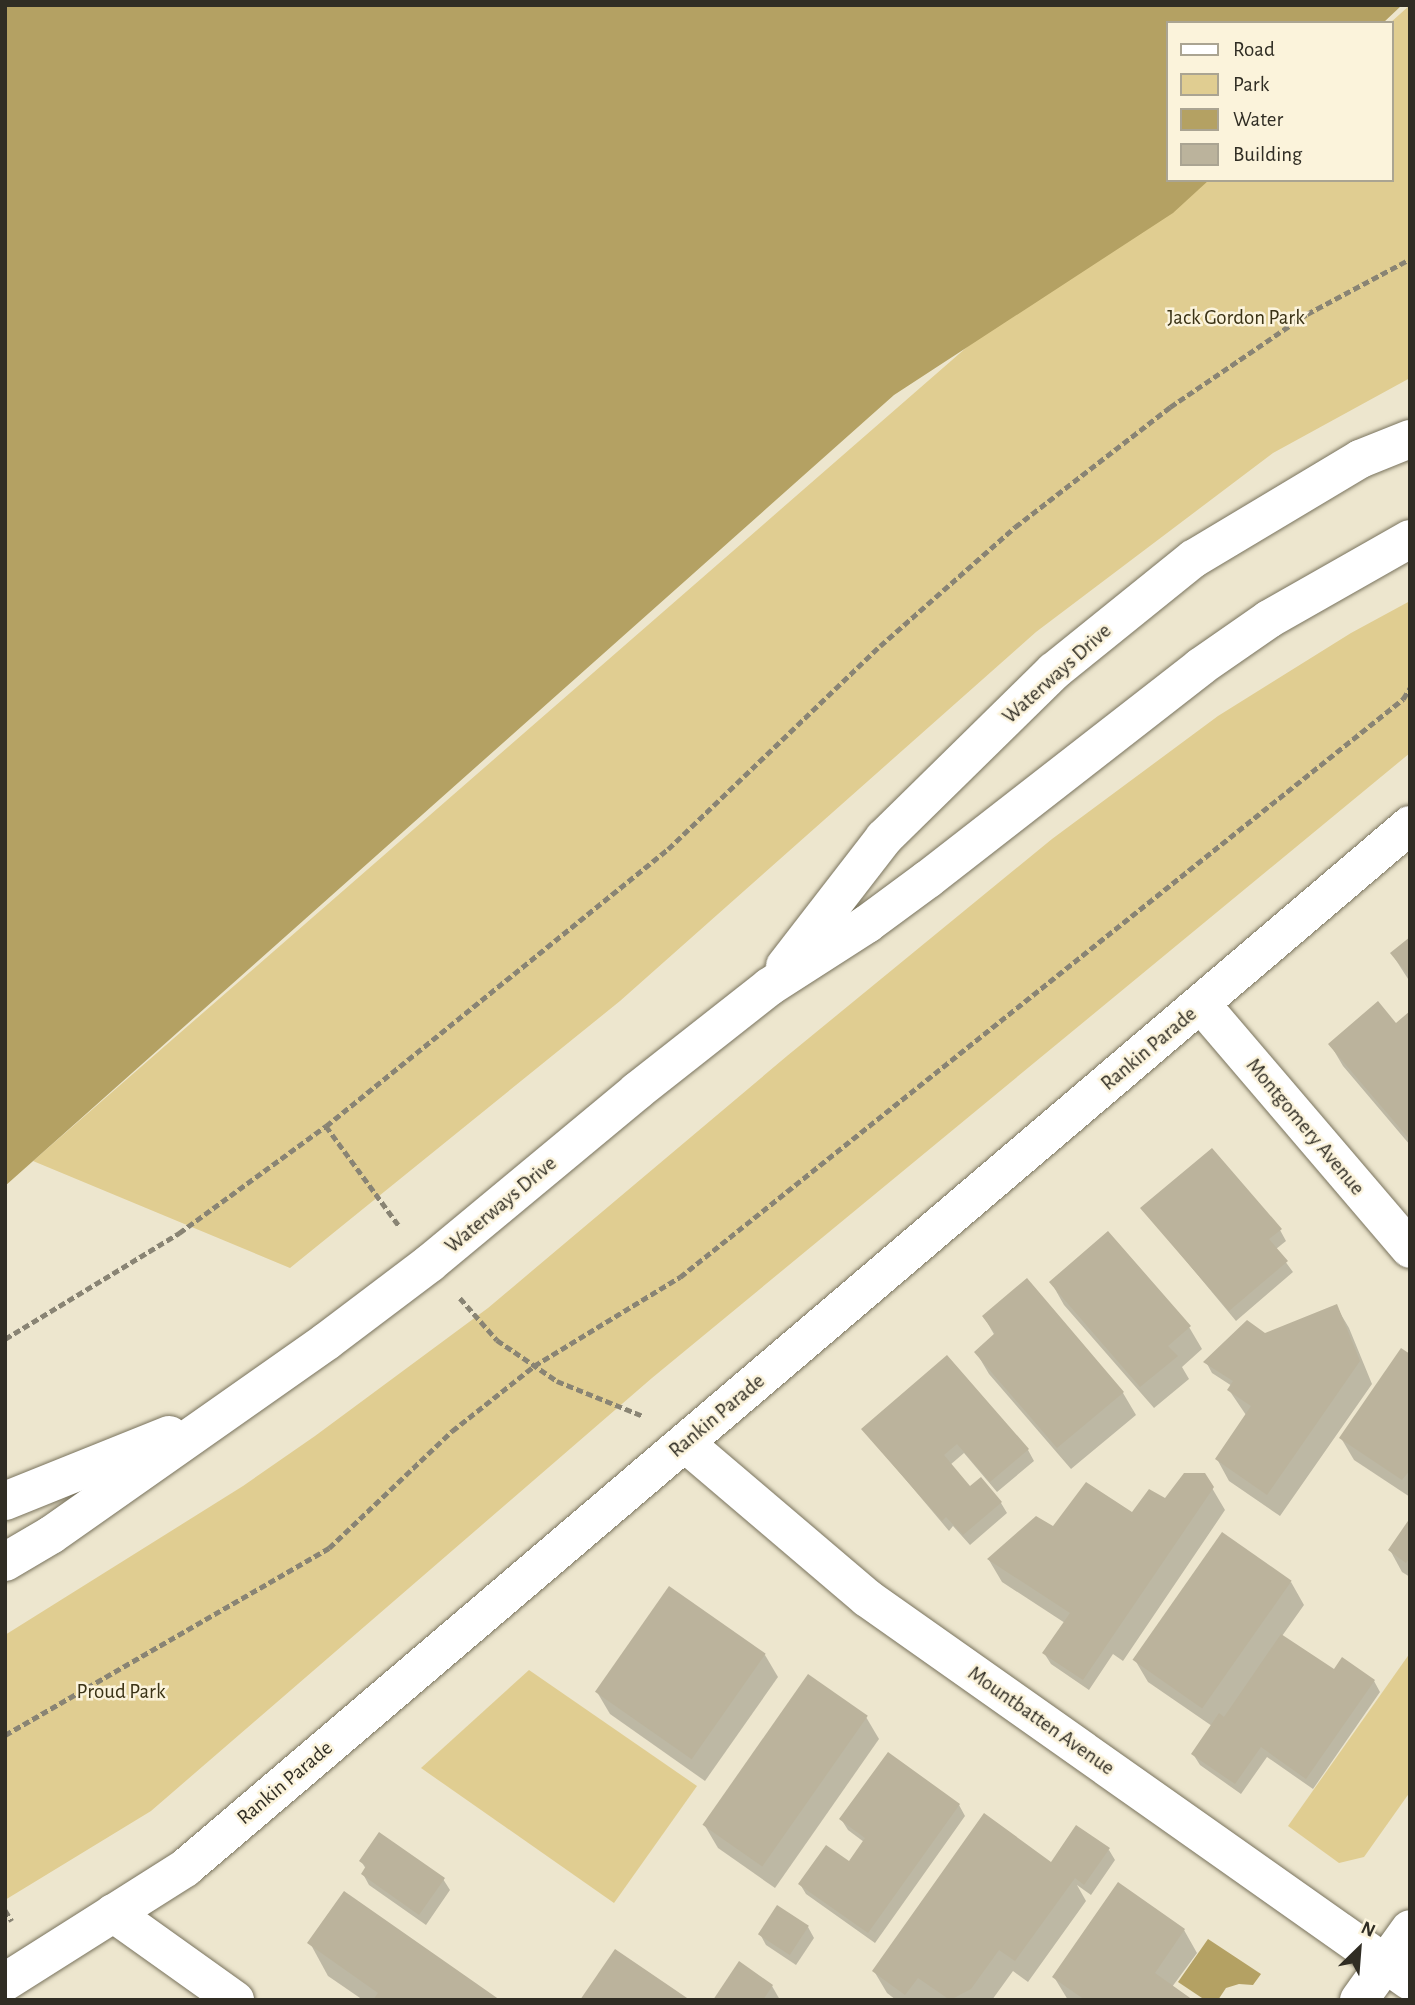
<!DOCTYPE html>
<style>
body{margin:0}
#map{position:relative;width:1415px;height:2005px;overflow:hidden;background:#ede6ce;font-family:"Alegreya Sans",sans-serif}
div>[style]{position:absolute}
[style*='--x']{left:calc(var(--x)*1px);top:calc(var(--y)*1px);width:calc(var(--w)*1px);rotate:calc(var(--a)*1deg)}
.green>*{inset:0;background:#e0cd91}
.water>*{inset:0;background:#b4a163}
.shadow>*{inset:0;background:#0003}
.building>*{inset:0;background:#bbb39c;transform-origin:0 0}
.path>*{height:4.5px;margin-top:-2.25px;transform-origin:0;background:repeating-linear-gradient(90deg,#898474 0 7px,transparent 0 10.5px)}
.roads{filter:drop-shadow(0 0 2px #79735d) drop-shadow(0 0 2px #79735d)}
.minor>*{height:38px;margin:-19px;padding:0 19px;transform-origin:19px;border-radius:19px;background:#fff}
span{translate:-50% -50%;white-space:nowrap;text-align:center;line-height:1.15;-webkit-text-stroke:5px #fbf3db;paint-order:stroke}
.park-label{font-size:21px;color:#3a3215}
.street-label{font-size:21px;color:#302d24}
.frame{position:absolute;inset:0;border:7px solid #302d24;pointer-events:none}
.legend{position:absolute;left:1166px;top:21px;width:228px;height:161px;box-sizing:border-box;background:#fbf3db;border:2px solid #aaa492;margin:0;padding:9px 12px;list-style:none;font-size:21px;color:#302d24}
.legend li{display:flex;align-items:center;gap:14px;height:35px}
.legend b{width:35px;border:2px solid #aaa492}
.north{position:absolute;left:1324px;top:1914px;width:70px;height:70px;-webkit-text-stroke:5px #fbf3db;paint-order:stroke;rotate:25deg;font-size:19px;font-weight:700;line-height:28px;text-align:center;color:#302d24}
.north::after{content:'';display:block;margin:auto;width:24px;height:32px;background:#302d24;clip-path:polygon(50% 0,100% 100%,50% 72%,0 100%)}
</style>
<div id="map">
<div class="green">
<i style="clip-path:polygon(1410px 5px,1410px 378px,1273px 453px,1036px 632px,620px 1001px,290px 1268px,33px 1161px,967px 347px,1195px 180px,1392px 180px,1390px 23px)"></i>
<i style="clip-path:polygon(1410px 601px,1410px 753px,652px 1378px,151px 1811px,5px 1900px,5px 1635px,243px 1486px,315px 1436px,488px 1308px,787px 1056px,1052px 839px,1218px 716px,1351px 633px)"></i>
<i style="clip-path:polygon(1410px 1653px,1410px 1792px,1364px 1857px,1339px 1863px,1288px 1826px)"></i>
<i style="clip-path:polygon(529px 1670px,697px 1786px,614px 1903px,421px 1768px)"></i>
</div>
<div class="water">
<i style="clip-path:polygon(5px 5px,1402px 5px,1383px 23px,1168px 23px,1168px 180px,1209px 180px,1173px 213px,894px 395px,5px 1186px)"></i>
<i style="clip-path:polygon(1208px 1939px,1261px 1974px,1253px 1985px,1239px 1984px,1226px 1988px,1218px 2000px,1205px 2000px,1178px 1982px)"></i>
</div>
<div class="shadow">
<i style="clip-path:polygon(1410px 939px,1410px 982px,1392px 954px)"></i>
<i style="clip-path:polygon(1410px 1014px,1410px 1145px,1343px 1066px,1330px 1044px,1396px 1025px)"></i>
<i style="clip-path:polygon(1212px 1150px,1280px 1230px,1286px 1241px,1276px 1249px,1293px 1272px,1236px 1321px,1143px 1209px)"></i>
<i style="clip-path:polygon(1051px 1282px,1189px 1327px,1202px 1349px,1182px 1367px,1189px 1379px,1154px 1408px,1064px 1305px)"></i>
<i style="clip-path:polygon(1336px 1306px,1349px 1328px,1372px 1384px,1280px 1516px,1229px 1481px,1217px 1459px,1246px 1415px,1229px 1390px,1232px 1386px,1212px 1373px,1206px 1362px)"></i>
<i style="clip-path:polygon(984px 1317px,1123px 1393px,1136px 1415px,1071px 1469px,989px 1374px,976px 1352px,995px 1336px)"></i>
<i style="clip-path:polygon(1410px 1356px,1410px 1497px,1354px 1460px,1341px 1438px)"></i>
<i style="clip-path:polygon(863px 1429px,1028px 1450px,1034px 1461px,997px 1492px,964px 1453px,950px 1465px,970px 1488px,1001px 1503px,1007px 1513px,970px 1545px,953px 1526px,949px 1531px)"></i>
<i style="clip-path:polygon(1212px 1488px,1225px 1510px,1123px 1661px,1113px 1654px,1089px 1690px,1051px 1664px,1044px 1653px,1065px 1623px,1002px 1582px,989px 1560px,1053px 1529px,1132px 1515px)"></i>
<i style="clip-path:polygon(1410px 1520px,1410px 1577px,1402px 1572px,1390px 1550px)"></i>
<i style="clip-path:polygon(1291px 1582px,1304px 1605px,1282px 1636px,1334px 1671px,1374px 1681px,1380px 1692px,1313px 1789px,1267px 1757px,1241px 1794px,1200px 1765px,1193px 1754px,1212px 1726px,1148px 1682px,1135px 1660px)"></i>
<i style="clip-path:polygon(765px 1655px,778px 1677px,705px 1781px,610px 1714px,597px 1692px)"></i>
<i style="clip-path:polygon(866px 1717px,879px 1739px,775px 1888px,718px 1848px,705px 1826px)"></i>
<i style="clip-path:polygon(959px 1805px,965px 1816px,875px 1943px,806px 1894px,800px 1884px,850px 1863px,864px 1842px,848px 1830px,841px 1819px)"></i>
<i style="clip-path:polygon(1109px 1850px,1115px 1860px,1091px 1895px,1077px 1885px,1086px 1901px,1028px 1982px,1013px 1971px,992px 2000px,896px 2000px,887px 1993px,874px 1971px,1052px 1864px)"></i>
<i style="clip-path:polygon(361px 1861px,443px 1879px,450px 1890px,426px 1925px,369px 1885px,363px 1874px,366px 1869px)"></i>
<i style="clip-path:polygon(808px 1927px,814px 1938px,796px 1965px,766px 1945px,760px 1934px)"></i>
<i style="clip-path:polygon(1184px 1930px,1197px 1953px,1172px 1987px,1190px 2000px,1068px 2000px,1054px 1977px)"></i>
<i style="clip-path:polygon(310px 1943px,497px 2000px,363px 2000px,328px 1976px)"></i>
<i style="clip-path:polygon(772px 1986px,780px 2000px,715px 2000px)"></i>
</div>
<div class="building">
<i style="clip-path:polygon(1410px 937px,1410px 977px,1390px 953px)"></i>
<i style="clip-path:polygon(1378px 1001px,1396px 1023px,1410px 1011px,1410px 1140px,1328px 1044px)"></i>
<i style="clip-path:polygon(1212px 1148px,1282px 1229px,1269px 1239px,1288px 1261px,1229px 1311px,1140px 1208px)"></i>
<i style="clip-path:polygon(1108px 1231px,1191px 1326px,1168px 1346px,1178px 1356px,1140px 1387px,1049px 1282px)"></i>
<i style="clip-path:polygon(1027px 1278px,1124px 1392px,1057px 1448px,974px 1352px,995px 1333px,982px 1316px)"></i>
<i style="clip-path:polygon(1337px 1304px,1360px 1361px,1267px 1495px,1215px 1459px,1251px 1406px,1227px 1390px,1233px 1381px,1203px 1362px,1247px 1320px,1265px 1333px)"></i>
<i style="clip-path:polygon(1401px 1348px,1410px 1354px,1410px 1470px,1402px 1480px,1339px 1438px)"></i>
<i style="clip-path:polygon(947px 1355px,1029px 1449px,990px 1482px,957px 1444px,944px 1455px,970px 1486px,981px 1477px,1002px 1502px,963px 1535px,946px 1517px,942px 1521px,861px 1429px)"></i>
<i style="clip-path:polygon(1184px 1473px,1205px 1473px,1214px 1487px,1083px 1680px,1042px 1653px,1070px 1613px,987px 1559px,1036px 1516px,1053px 1526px,1086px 1482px,1132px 1512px,1149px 1489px,1165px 1498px)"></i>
<i style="clip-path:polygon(1410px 1518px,1410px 1557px,1406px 1563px,1388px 1550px)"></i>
<i style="left:1222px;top:1532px;width:85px;height:156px;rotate:35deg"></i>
<i style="left:669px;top:1586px;width:118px;height:129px;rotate:35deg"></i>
<i style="clip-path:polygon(1281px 1634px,1334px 1669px,1342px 1657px,1375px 1680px,1306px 1779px,1261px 1747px,1235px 1784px,1191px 1754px,1219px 1713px,1224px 1717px)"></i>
<i style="left:808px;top:1674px;width:73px;height:184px;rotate:35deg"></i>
<i style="clip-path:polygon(888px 1752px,960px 1804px,868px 1933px,798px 1884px,826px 1845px,849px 1861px,865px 1838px,839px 1819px)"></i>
<i style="clip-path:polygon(984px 1813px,1051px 1862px,1076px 1825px,1110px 1848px,1084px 1885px,1075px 1878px,1015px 1961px,999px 1950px,971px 1989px,950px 2000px,918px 1978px,905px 1995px,872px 1971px)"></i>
<i style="clip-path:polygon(379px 1832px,445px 1878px,419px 1915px,361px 1874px,366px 1866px,359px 1861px)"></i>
<i style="clip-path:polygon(1118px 1882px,1185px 1929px,1155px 1973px,1193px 2000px,1085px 2000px,1052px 1977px)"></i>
<i style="clip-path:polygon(344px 1891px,500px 2000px,373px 2000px,378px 1993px,307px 1943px)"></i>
<i style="left:777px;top:1905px;width:38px;height:35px;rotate:33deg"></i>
<i style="clip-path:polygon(615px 1949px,690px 2000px,580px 2000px)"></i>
<i style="clip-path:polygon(739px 1961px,773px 1985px,763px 2000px,713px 2000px)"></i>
</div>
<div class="path">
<i style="--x:326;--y:1126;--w:125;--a:53.8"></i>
<i style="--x:460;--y:1298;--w:56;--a:48.6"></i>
<i style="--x:497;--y:1340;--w:73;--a:34.3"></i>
<i style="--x:557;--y:1381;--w:93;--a:22.1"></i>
<i style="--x:5;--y:1339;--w:204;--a:-31.3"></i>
<i style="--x:179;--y:1233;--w:182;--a:-36.1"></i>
<i style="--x:326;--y:1126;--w:440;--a:-39"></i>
<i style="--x:668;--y:849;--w:294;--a:-43.8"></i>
<i style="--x:880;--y:646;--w:180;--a:-41.4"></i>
<i style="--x:1015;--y:527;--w:196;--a:-37.7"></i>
<i style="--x:1170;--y:407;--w:166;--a:-34.2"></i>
<i style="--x:1307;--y:314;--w:117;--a:-28.1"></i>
<i style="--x:5;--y:1735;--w:374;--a:-30"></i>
<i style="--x:329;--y:1548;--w:170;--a:-43.6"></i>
<i style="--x:452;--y:1431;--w:105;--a:-38.4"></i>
<i style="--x:534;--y:1366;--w:171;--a:-31.4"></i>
<i style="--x:680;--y:1277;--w:926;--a:-38.64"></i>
<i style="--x:1403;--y:699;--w:13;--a:-58"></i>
<i style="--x:5;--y:1910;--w:13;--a:58"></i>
</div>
<div class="roads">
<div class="minor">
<i style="--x:785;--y:966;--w:162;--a:-52.3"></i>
<i style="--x:884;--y:838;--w:238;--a:-44.5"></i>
<i style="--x:1054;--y:671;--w:179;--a:-38.9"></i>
<i style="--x:1193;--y:559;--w:195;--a:-30.9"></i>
<i style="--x:1360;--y:459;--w:54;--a:-21.8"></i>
<i style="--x:1201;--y:1004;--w:322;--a:49.5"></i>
<i style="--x:685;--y:1443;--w:239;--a:40.4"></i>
<i style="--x:867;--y:1598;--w:664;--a:35.2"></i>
<i style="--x:5;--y:1501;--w:177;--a:-21.9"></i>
<i style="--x:5;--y:1562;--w:53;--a:-30.4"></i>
<i style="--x:51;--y:1535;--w:337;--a:-35.1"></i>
<i style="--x:327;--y:1341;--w:129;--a:-37.1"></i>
<i style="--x:430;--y:1263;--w:269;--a:-39.7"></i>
<i style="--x:637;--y:1091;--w:168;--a:-38.2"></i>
<i style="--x:769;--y:987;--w:117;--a:-32.7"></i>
<i style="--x:867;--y:924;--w:76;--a:-36.4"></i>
<i style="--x:928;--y:879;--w:345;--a:-37.9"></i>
<i style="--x:1200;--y:667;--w:84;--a:-34.8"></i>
<i style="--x:1269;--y:619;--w:162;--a:-29.6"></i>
<i style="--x:113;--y:1913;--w:150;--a:35.5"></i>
<i style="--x:5;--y:1982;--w:213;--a:-32.3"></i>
<i style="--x:185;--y:1868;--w:1609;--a:-40.41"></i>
<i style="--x:1359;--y:2000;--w:87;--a:-54.3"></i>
</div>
</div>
<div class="park-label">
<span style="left:1236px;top:318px">Jack Gordon Park</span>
<span style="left:121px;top:1692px">Proud Park</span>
</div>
<div class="street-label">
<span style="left:1057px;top:674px;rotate:-42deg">Waterways Drive</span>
<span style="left:1149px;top:1049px;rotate:-40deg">Rankin Parade</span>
<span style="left:1305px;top:1127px;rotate:50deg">Montgomery Avenue</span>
<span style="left:501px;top:1205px;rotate:-40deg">Waterways Drive</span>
<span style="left:717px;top:1416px;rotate:-40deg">Rankin Parade</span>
<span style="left:1041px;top:1721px;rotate:35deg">Mountbatten Avenue</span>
<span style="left:285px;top:1783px;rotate:-40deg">Rankin Parade</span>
</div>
<div class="frame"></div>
<ul class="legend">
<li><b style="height:9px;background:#fff"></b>Road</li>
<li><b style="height:19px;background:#e0cd91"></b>Park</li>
<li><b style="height:19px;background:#b4a163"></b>Water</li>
<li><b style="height:19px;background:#bbb39c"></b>Building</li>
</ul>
<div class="north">N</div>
</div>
